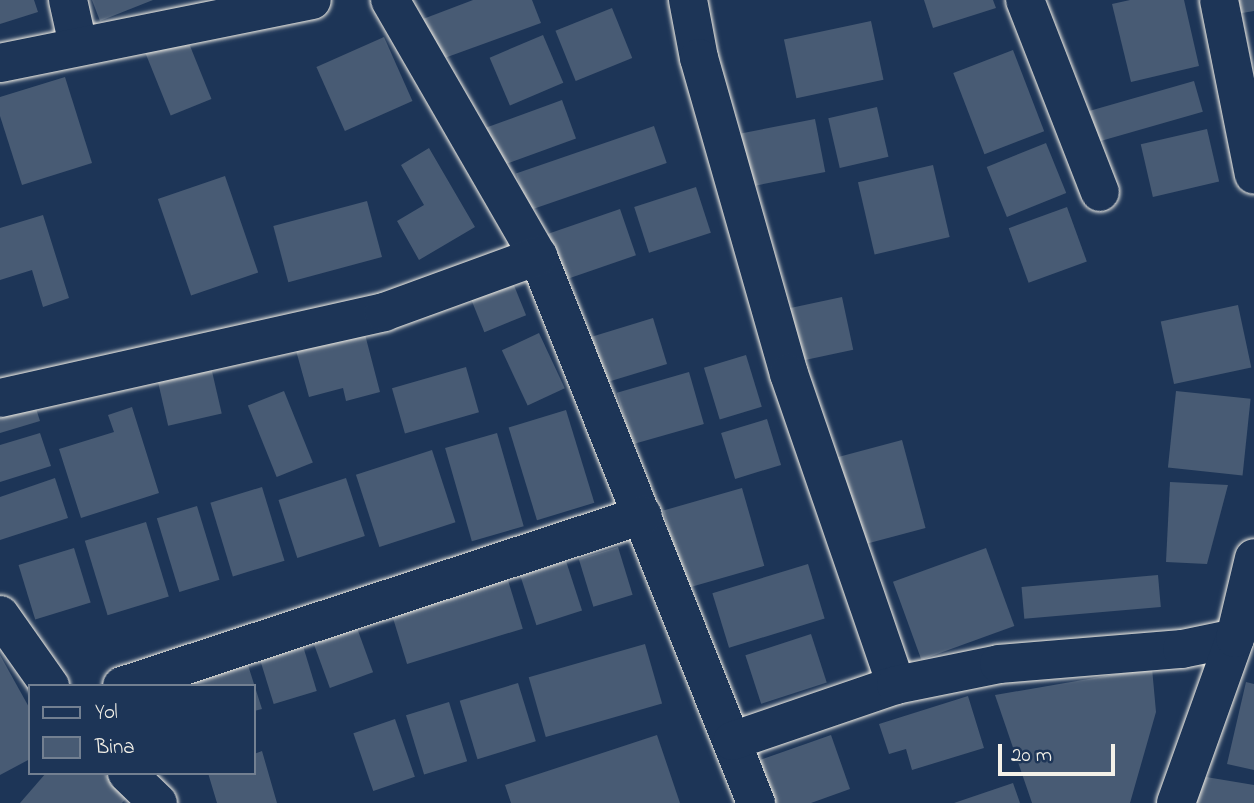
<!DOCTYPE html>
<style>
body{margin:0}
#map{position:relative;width:1254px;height:803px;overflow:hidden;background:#1d3557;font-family:"Indie Flower",sans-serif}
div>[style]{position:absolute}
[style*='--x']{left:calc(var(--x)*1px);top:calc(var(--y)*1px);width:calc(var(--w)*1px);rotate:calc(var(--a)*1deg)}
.building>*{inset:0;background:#485b74;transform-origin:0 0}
.roads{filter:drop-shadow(0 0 2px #f4f1e8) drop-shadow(0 0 2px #f4f1e8)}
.street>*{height:38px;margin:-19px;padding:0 19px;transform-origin:19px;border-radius:19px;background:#1d3557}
span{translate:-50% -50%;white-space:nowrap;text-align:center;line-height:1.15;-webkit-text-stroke:6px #1d3557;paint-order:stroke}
.legend{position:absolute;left:28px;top:684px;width:228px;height:91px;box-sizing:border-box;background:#1d3557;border:2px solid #738091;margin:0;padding:9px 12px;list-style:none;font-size:21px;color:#f4f1e8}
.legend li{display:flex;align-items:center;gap:14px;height:35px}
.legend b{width:35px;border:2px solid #738091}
.scale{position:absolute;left:998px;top:744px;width:117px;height:32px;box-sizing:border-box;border:4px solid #f4f1e8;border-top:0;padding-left:9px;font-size:21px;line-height:24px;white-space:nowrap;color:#f4f1e8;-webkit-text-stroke:5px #1d3557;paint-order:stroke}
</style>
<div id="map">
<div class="building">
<i style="clip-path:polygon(0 0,34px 0,38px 12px,0 24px)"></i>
<i style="clip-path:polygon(92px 0,153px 0,100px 21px)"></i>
<i style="clip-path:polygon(473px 0,532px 0,541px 23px,439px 60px,423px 19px)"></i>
<i style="clip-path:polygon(924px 0,993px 0,996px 8px,933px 28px)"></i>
<i style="clip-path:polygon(1130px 0,1184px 0,1199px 66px,1131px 82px,1112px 4px)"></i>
<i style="clip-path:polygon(1233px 0,1254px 0,1254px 11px,1236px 14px)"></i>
<i style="left:612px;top:8px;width:54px;height:61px;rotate:68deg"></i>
<i style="left:871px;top:21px;width:60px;height:89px;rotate:78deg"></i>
<i style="left:543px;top:35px;width:52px;height:58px;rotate:67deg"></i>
<i style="left:186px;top:36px;width:68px;height:44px;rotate:68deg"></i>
<i style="left:384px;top:37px;width:70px;height:74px;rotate:66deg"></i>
<i style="left:1013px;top:50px;width:87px;height:64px;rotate:69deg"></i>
<i style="clip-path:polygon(65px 77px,92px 163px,22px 185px,0 116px,0 97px)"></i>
<i style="left:1194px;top:81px;width:32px;height:109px;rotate:74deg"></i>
<i style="left:562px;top:100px;width:41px;height:90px;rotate:70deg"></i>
<i style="left:877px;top:107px;width:51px;height:50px;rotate:77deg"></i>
<i style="left:815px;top:119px;width:54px;height:77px;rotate:79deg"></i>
<i style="left:654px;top:126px;width:39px;height:146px;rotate:71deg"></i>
<i style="left:1207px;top:129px;width:54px;height:68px;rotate:77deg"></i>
<i style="left:1046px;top:143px;width:54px;height:64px;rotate:68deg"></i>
<i style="clip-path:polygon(429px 148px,475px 227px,419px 260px,397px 221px,424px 205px,401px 165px)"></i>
<i style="left:933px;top:165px;width:74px;height:77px;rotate:77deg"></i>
<i style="left:225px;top:176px;width:102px;height:71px;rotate:71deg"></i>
<i style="left:696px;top:187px;width:48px;height:65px;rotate:72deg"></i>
<i style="left:367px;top:201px;width:58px;height:97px;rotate:75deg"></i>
<i style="left:1067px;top:207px;width:58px;height:62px;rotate:70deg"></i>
<i style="left:620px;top:209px;width:49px;height:82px;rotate:71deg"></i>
<i style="clip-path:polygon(43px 215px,69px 298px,43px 307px,32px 270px,0 280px,0 228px)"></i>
<i style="left:507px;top:268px;width:51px;height:45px;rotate:68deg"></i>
<i style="left:842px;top:297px;width:54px;height:54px;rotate:78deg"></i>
<i style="left:1238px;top:305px;width:64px;height:79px;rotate:78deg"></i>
<i style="left:653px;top:318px;width:48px;height:70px;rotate:73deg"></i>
<i style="clip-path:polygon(361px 319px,380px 392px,346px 401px,343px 388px,309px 397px,295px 347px)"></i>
<i style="left:539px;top:333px;width:61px;height:41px;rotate:65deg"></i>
<i style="left:208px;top:354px;width:61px;height:55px;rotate:77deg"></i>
<i style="left:746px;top:355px;width:54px;height:44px;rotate:73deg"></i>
<i style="left:466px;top:367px;width:47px;height:77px;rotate:74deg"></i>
<i style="left:689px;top:372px;width:54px;height:75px;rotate:74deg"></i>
<i style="left:284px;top:391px;width:77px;height:39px;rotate:68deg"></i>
<i style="left:1176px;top:391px;width:75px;height:77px;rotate:6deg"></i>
<i style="clip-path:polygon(32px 396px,40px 421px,0 433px,0 406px)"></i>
<i style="clip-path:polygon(132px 407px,159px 493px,81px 518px,59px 449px,114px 432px,108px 415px)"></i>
<i style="left:566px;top:410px;width:97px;height:60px;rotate:73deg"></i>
<i style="left:767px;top:419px;width:48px;height:48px;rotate:73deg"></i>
<i style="clip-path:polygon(40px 433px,51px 466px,0 482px,0 445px)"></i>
<i style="left:497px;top:433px;width:97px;height:54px;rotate:74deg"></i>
<i style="left:902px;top:440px;width:91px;height:67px;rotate:75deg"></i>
<i style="left:432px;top:450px;width:76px;height:80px;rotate:72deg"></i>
<i style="clip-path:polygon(55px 478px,68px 518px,0 540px,0 497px)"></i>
<i style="left:346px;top:478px;width:61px;height:71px;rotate:72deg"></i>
<i style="clip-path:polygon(1170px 482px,1228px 485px,1207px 564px,1166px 562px)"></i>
<i style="left:262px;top:487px;width:77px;height:54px;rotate:73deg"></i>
<i style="left:742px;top:488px;width:81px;height:82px;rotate:74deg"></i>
<i style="left:197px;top:506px;width:77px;height:42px;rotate:73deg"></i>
<i style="left:146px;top:522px;width:78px;height:64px;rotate:73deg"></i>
<i style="left:618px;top:547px;width:50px;height:41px;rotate:73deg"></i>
<i style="left:74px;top:548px;width:57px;height:58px;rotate:73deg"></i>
<i style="left:986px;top:548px;width:83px;height:99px;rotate:70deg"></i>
<i style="left:566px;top:561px;width:52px;height:48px;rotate:72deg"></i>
<i style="left:808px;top:564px;width:57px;height:100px;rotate:73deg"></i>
<i style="left:1158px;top:575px;width:32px;height:137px;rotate:85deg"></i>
<i style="left:507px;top:577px;width:54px;height:121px;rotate:73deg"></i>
<i style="left:357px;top:628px;width:47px;height:46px;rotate:70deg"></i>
<i style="left:811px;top:634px;width:51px;height:69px;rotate:72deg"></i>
<i style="left:645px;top:644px;width:62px;height:121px;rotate:74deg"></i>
<i style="left:303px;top:646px;width:47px;height:45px;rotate:73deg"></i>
<i style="clip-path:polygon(0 655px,30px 709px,30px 759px,0 775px)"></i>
<i style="clip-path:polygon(247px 662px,262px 709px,254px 711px,254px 686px,176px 686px)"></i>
<i style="clip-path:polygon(1152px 668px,1156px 712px,1130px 803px,1032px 803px,995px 695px)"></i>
<i style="clip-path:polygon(1246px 682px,1254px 684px,1254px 770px,1227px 764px)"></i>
<i style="left:518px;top:683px;width:61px;height:61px;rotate:73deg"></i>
<i style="clip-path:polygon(968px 696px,984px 748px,912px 770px,906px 749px,889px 754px,879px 724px)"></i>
<i style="left:449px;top:702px;width:62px;height:45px;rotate:73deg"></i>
<i style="left:395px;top:719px;width:61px;height:44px;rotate:71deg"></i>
<i style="clip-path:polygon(657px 735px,680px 803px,511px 803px,505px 785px)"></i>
<i style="clip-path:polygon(831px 735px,850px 789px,811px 803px,772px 803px,757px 761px)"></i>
<i style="clip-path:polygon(262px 751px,277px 803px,217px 803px,208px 773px,254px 773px,254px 754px)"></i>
<i style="clip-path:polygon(46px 773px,103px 773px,128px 796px,122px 803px,20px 803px)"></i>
<i style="clip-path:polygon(1194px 775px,1254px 785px,1254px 803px,1189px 803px)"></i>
<i style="clip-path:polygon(1013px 783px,1020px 803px,954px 803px)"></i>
</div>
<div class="roads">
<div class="street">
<i style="--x:68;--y:0;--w:46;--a:77.5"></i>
<i style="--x:390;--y:0;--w:296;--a:60"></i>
<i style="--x:538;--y:256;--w:589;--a:68.27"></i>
<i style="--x:688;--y:0;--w:59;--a:79.3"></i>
<i style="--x:699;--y:58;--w:329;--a:74.1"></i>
<i style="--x:789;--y:374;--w:329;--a:71"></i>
<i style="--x:1025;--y:0;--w:206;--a:68.7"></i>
<i style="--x:1219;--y:0;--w:178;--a:78.7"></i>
<i style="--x:0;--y:63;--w:318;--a:-11.4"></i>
<i style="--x:0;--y:398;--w:394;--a:-12.6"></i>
<i style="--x:384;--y:312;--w:164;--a:-20"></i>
<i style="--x:0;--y:615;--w:87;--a:54.8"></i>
<i style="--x:122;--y:686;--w:548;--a:-18.17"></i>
<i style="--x:732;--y:741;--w:173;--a:-18.9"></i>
<i style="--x:896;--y:685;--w:105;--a:-11.5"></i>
<i style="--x:999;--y:664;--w:184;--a:-4.7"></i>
<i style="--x:1182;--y:649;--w:54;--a:-11.7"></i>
<i style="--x:127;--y:773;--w:43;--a:44.1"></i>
<i style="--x:1176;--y:803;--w:175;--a:-70.3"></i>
<i style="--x:1235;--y:638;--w:82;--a:-76.6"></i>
</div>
</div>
<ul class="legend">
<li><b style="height:9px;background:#1d3557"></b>Yol</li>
<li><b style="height:19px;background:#485b74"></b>Bina</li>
</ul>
<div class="scale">20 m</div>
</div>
